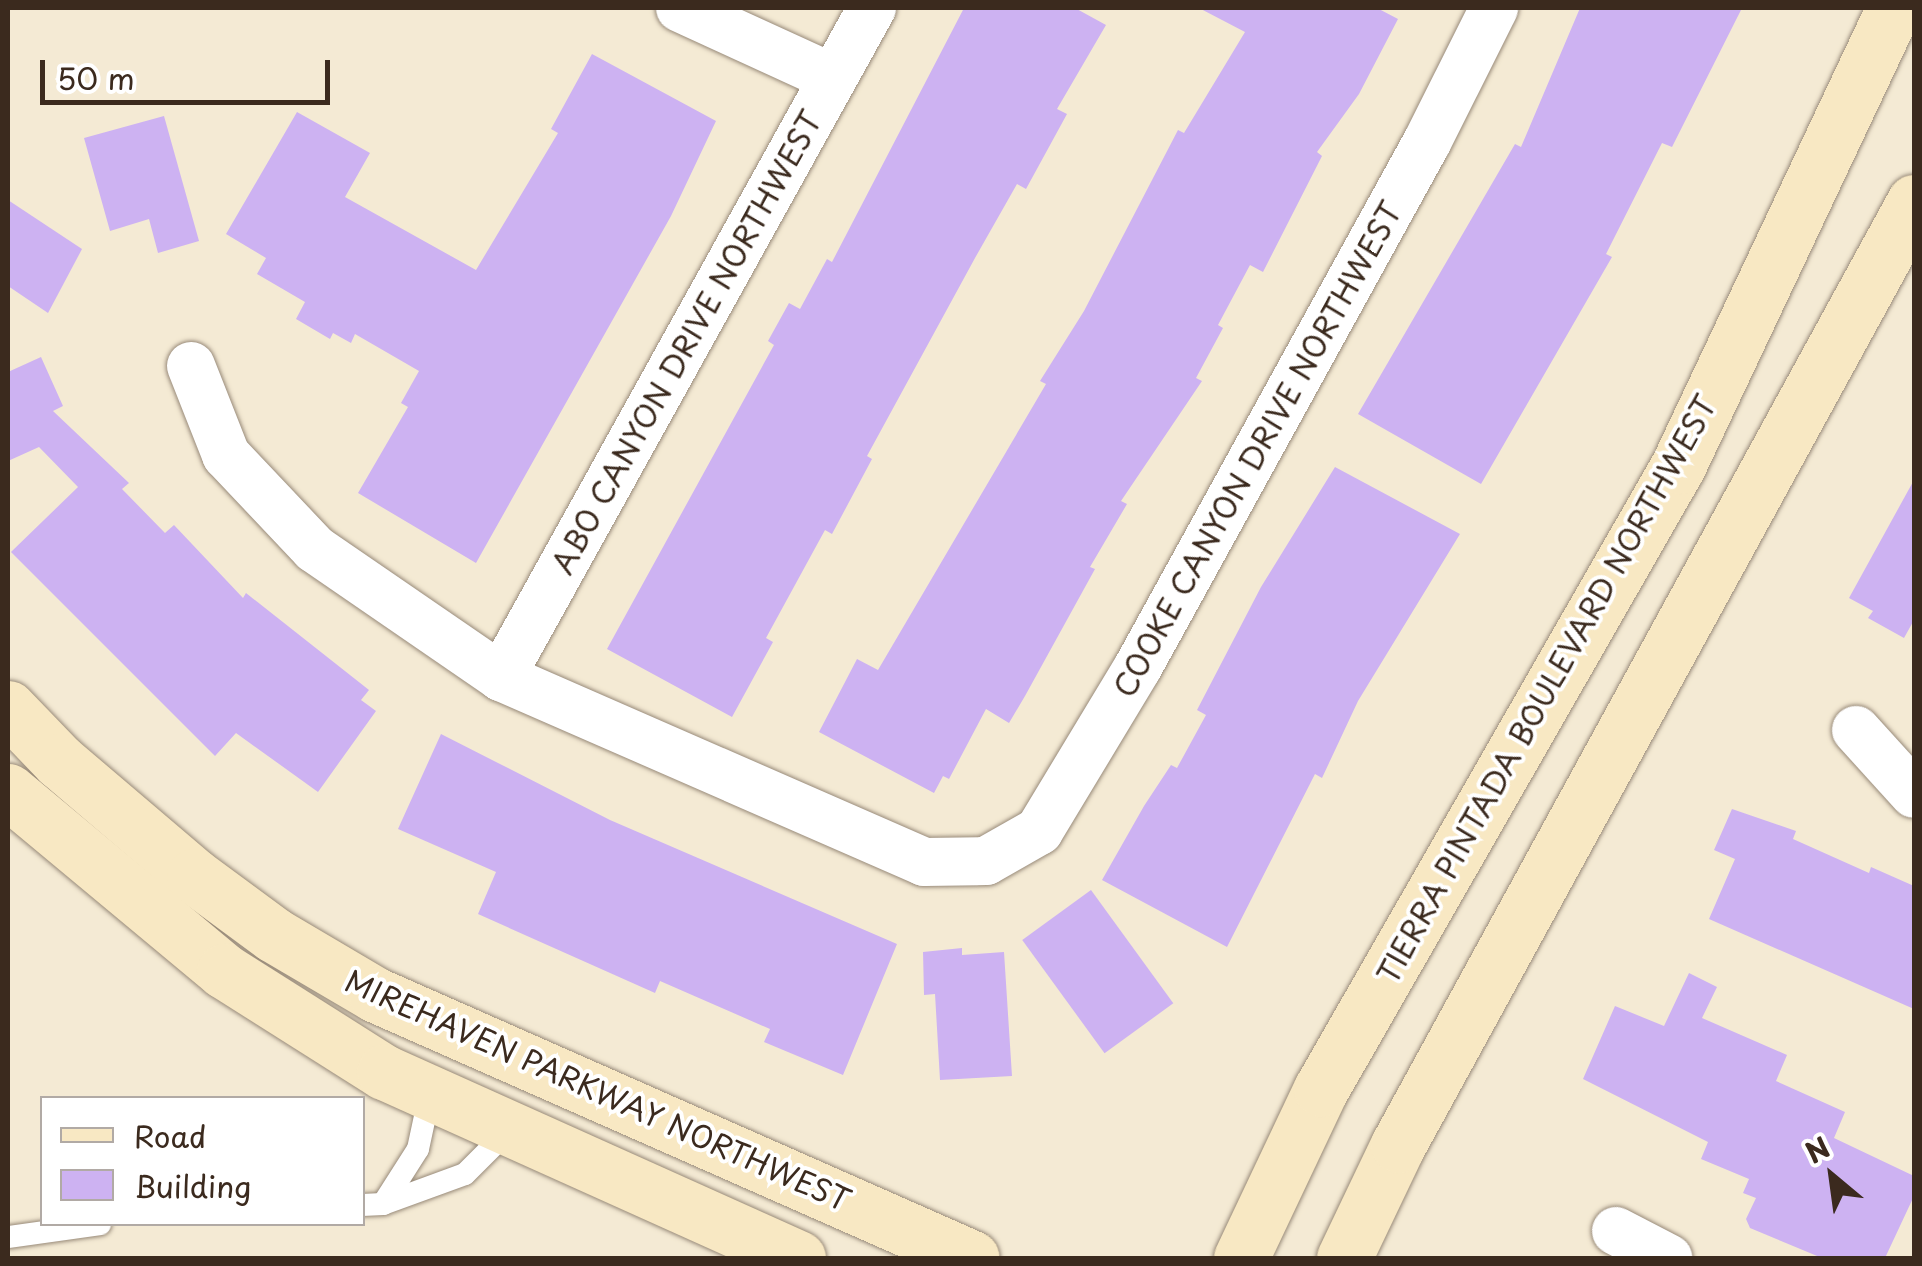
<!DOCTYPE html>
<style>
body{margin:0}
#map{position:relative;width:1922px;height:1266px;overflow:hidden;background:#f4ead4;font-family:"Playpen Sans",sans-serif}
div>[style]{position:absolute}
[style*='--x']{left:calc(var(--x)*1px);top:calc(var(--y)*1px);width:calc(var(--w)*1px);rotate:calc(var(--a)*1deg)}
.building>*{inset:0;background:#cdb2f2;transform-origin:0 0}
.roads{filter:drop-shadow(0 0 2px #988a79) drop-shadow(0 0 2px #988a79)}
.lane>*{height:22px;margin:-11px;padding:0 11px;transform-origin:11px;border-radius:11px;background:#fff}
.street>*{height:48px;margin:-24px;padding:0 24px;transform-origin:24px;border-radius:24px;background:#fff}
.secondary>*{height:55px;margin:-27.5px;padding:0 27.5px;transform-origin:27.5px;border-radius:27.5px;background:#f8e8c3}
span{translate:-50% -50%;white-space:nowrap;text-align:center;line-height:1.15;-webkit-text-stroke:8px #fff;paint-order:stroke}
.street-label{font-size:30px;color:#3b2a1e}
.frame{position:absolute;inset:0;border:10px solid #3b2a1e;pointer-events:none}
.legend{position:absolute;left:40px;top:1096px;width:325px;height:130px;box-sizing:border-box;background:#fff;border:2px solid #b1aaa5;margin:0;padding:12px 18px;list-style:none;font-size:30px;color:#3b2a1e}
.legend li{display:flex;align-items:center;gap:20px;height:50px}
.legend b{width:50px;border:2px solid #b1aaa5}
.north{position:absolute;left:1782px;top:1126px;width:100px;height:100px;-webkit-text-stroke:8px #fff;paint-order:stroke;rotate:331deg;font-size:28px;font-weight:700;line-height:40px;text-align:center;color:#3b2a1e}
.north::after{content:'';display:block;margin:auto;width:35px;height:45px;background:#3b2a1e;clip-path:polygon(50% 0,100% 100%,50% 72%,0 100%)}
.scale{position:absolute;left:40px;top:60px;width:290px;height:45px;box-sizing:border-box;border:5px solid #3b2a1e;border-top:0;padding-left:12px;font-size:30px;line-height:35px;white-space:nowrap;color:#3b2a1e;-webkit-text-stroke:8px #fff;paint-order:stroke}
</style>
<div id="map">
<div class="building">
<i style="clip-path:polygon(964px 8px,1075px 8px,1106px 25px,1057px 109px,1067px 114px,1026px 189px,1017px 184px,975px 258px,867px 456px,872px 459px,832px 534px,825px 530px,766px 638px,773px 642px,732px 717px,607px 649px,774px 345px,768px 341px,789px 303px,800px 309px,827px 259px,832px 262px)"></i>
<i style="clip-path:polygon(1199px 8px,1377px 8px,1398px 19px,1359px 94px,1317px 152px,1322px 156px,1263px 272px,1250px 265px,1218px 325px,1223px 328px,1196px 378px,1202px 381px,1121px 501px,1127px 504px,1090px 567px,1095px 569px,1025px 696px,1009px 723px,986px 709px,949px 779px,943px 776px,934px 793px,819px 732px,857px 659px,878px 670px,1046px 384px,1040px 381px,1084px 311px,1178px 130px,1184px 133px,1245px 32px)"></i>
<i style="clip-path:polygon(1580px 8px,1742px 8px,1672px 147px,1662px 143px,1606px 254px,1612px 257px,1481px 484px,1358px 414px,1515px 144px,1521px 147px)"></i>
<i style="clip-path:polygon(592px 54px,716px 121px,671px 216px,476px 563px,358px 493px,408px 407px,401px 403px,419px 371px,355px 334px,351px 343px,333px 333px,330px 339px,296px 319px,305px 302px,257px 274px,266px 258px,226px 234px,297px 112px,370px 153px,345px 197px,476px 270px,558px 133px,551px 129px)"></i>
<i style="clip-path:polygon(164px 116px,199px 241px,158px 253px,149px 219px,110px 231px,84px 138px)"></i>
<i style="clip-path:polygon(8px 200px,82px 249px,48px 313px,8px 286px)"></i>
<i style="clip-path:polygon(41px 357px,63px 406px,53px 411px,129px 483px,122px 489px,165px 533px,174px 525px,243px 598px,246px 593px,369px 690px,361px 700px,376px 711px,318px 792px,236px 733px,215px 756px,11px 552px,78px 487px,39px 447px,8px 461px,8px 372px)"></i>
<i style="clip-path:polygon(1335px 467px,1460px 534px,1358px 701px,1322px 778px,1315px 774px,1227px 947px,1102px 880px,1144px 806px,1171px 765px,1177px 768px,1206px 715px,1197px 710px,1261px 587px)"></i>
<i style="clip-path:polygon(1914px 480px,1914px 620px,1904px 638px,1868px 618px,1873px 611px,1849px 598px)"></i>
<i style="clip-path:polygon(441px 734px,610px 820px,897px 944px,843px 1075px,764px 1042px,770px 1029px,660px 981px,655px 993px,478px 914px,496px 872px,398px 829px)"></i>
<i style="clip-path:polygon(1732px 809px,1796px 831px,1793px 839px,1869px 873px,1871px 867px,1914px 886px,1914px 1009px,1709px 919px,1735px 859px,1714px 850px)"></i>
<i style="left:1091px;top:890px;width:140px;height:85px;rotate:54deg"></i>
<i style="clip-path:polygon(962px 948px,962px 955px,1004px 952px,1012px 1076px,940px 1080px,935px 994px,924px 995px,923px 952px)"></i>
<i style="clip-path:polygon(1689px 973px,1717px 987px,1702px 1018px,1787px 1055px,1776px 1081px,1845px 1112px,1834px 1138px,1914px 1176px,1914px 1196px,1885px 1258px,1822px 1258px,1750px 1228px,1746px 1219px,1756px 1198px,1743px 1193px,1749px 1179px,1701px 1159px,1708px 1142px,1583px 1079px,1615px 1006px,1664px 1026px)"></i>
</div>
<div class="roads">
<div class="lane">
<i style="--x:383;--y:1204;--w:87;--a:-20.1"></i>
<i style="--x:465;--y:1174;--w:64;--a:-45"></i>
<i style="--x:362;--y:1205;--w:21;--a:-3"></i>
<i style="--x:383;--y:1204;--w:65;--a:-57.5"></i>
<i style="--x:418;--y:1149;--w:57;--a:-77.9"></i>
<i style="--x:8;--y:1237;--w:93;--a:-8"></i>
</div>
<div class="street">
<i style="--x:680;--y:8;--w:168;--a:24.6"></i>
<i style="--x:191;--y:366;--w:96;--a:68.5"></i>
<i style="--x:226;--y:455;--w:129;--a:46.6"></i>
<i style="--x:315;--y:549;--w:226;--a:34.5"></i>
<i style="--x:501;--y:677;--w:462;--a:23.6"></i>
<i style="--x:924;--y:862;--w:62;--a:-0.9"></i>
<i style="--x:986;--y:861;--w:61;--a:-29.5"></i>
<i style="--x:1039;--y:831;--w:192;--a:-58.9"></i>
<i style="--x:1138;--y:667;--w:599;--a:-61.17"></i>
<i style="--x:1427;--y:142;--w:150;--a:-63.4"></i>
<i style="--x:501;--y:677;--w:765;--a:-60.99"></i>
<i style="--x:1856;--y:730;--w:86;--a:47.8"></i>
<i style="--x:1616;--y:1231;--w:59;--a:27.4"></i>
</div>
<div class="secondary">
<i style="--x:8;--y:708;--w:74;--a:46.1"></i>
<i style="--x:59;--y:761;--w:177;--a:40.4"></i>
<i style="--x:194;--y:876;--w:99;--a:36.4"></i>
<i style="--x:274;--y:935;--w:118;--a:30.5"></i>
<i style="--x:376;--y:995;--w:651;--a:23.81"></i>
<i style="--x:8;--y:791;--w:281;--a:39.8"></i>
<i style="--x:224;--y:971;--w:189;--a:32.3"></i>
<i style="--x:384;--y:1072;--w:454;--a:24.2"></i>
<i style="--x:1241;--y:1258;--w:187;--a:-64.7"></i>
<i style="--x:1321;--y:1089;--w:718;--a:-60.19"></i>
<i style="--x:1678;--y:466;--w:506;--a:-64.75"></i>
<i style="--x:1344;--y:1258;--w:125;--a:-64.5"></i>
<i style="--x:1398;--y:1145;--w:1075;--a:-61.31"></i>
</div>
</div>
<div class="street-label">
<span style="left:686px;top:342px;rotate:-61deg">ABO CANYON DRIVE NORTHWEST</span>
<span style="left:1257px;top:449px;rotate:-61deg">COOKE CANYON DRIVE NORTHWEST</span>
<span style="left:1546px;top:689px;rotate:-61deg">TIERRA PINTADA BOULEVARD NORTHWEST</span>
<span style="left:598px;top:1090px;rotate:24deg">MIREHAVEN PARKWAY NORTHWEST</span>
</div>
<div class="frame"></div>
<ul class="legend">
<li><b style="height:12px;background:#f8e8c3"></b>Road</li>
<li><b style="height:28px;background:#cdb2f2"></b>Building</li>
</ul>
<div class="north">N</div>
<div class="scale">50 m</div>
</div>
